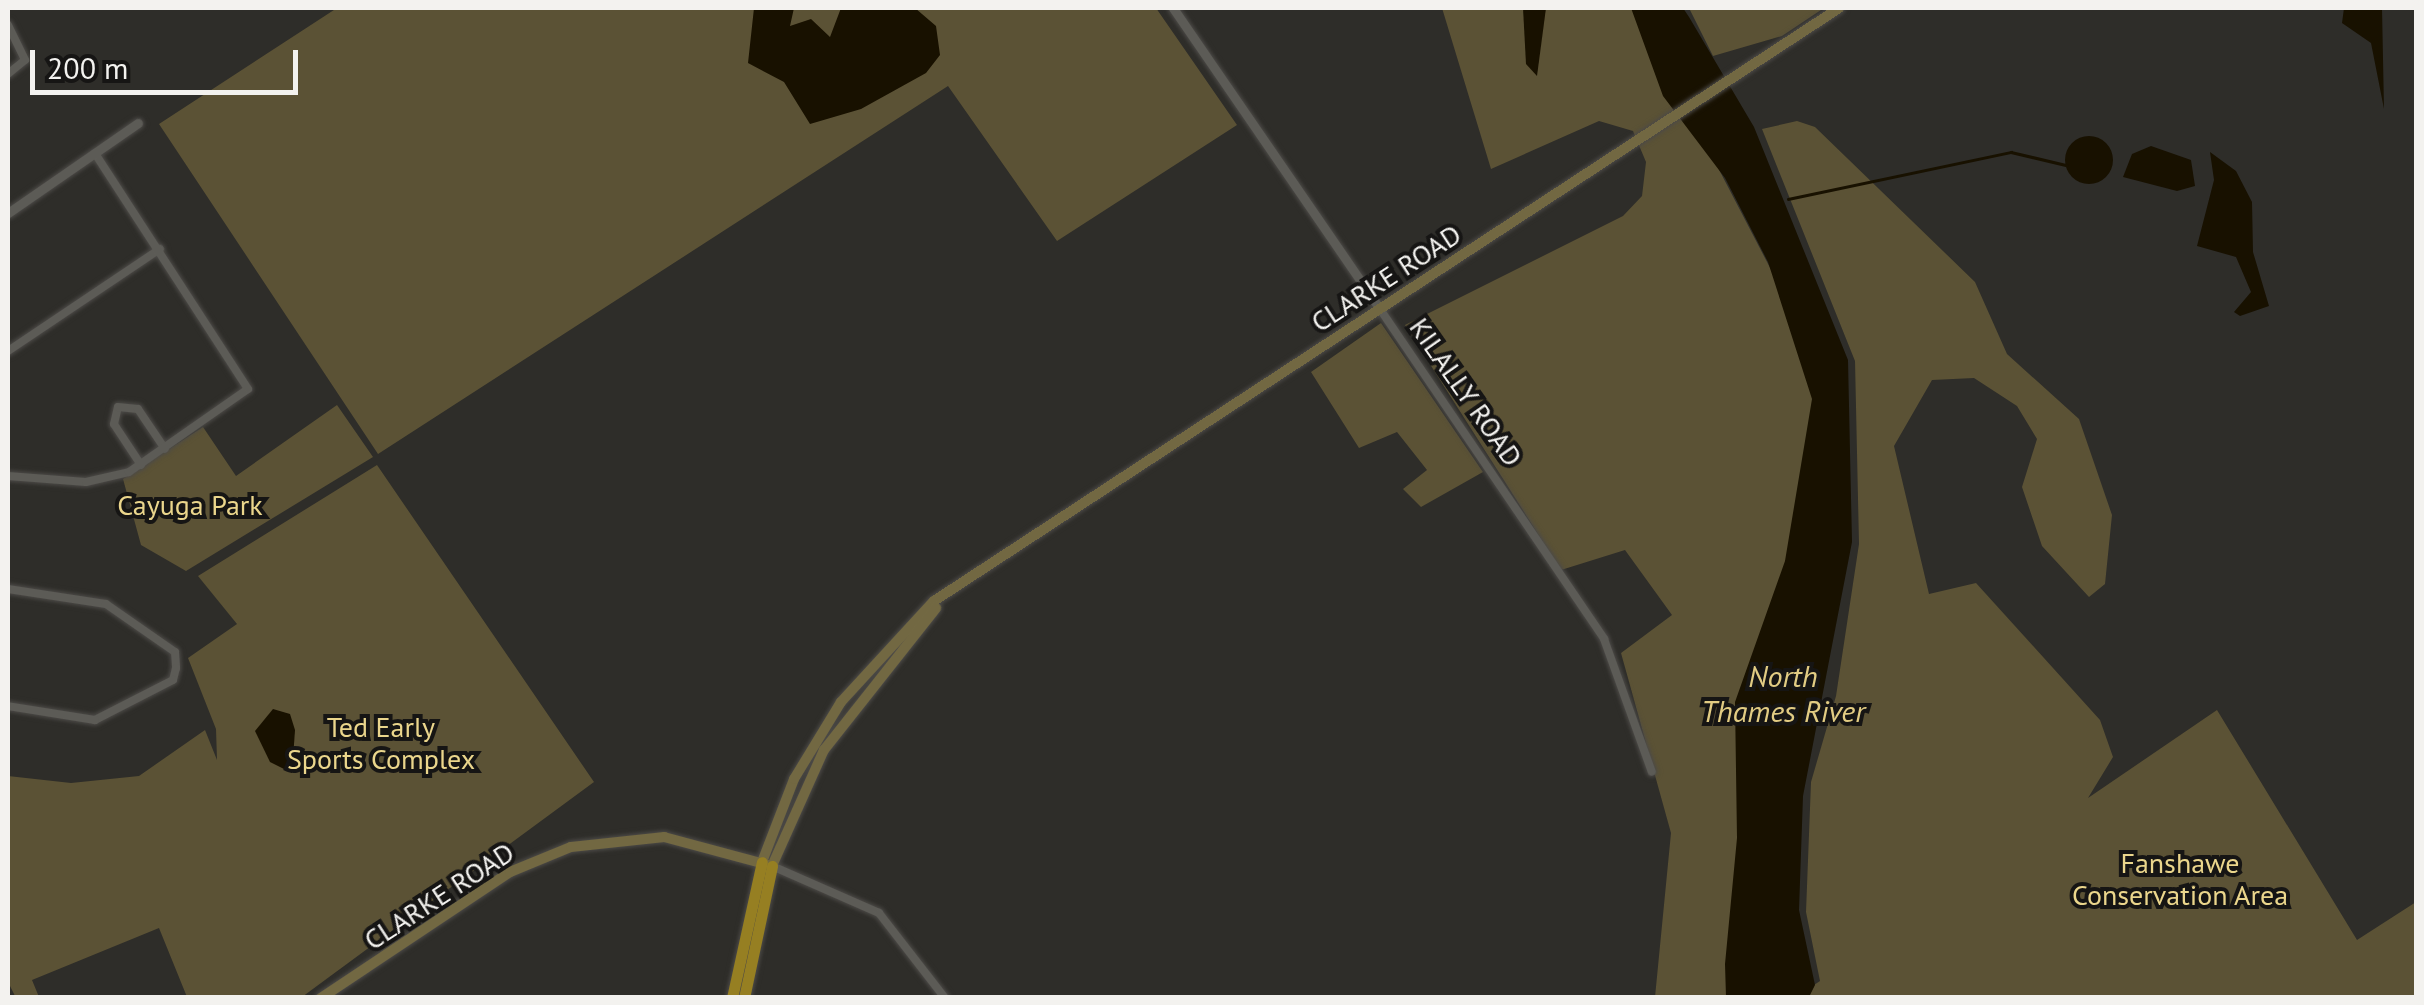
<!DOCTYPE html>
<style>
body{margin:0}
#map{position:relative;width:2424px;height:1005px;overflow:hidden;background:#2e2d29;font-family:"PT Sans",sans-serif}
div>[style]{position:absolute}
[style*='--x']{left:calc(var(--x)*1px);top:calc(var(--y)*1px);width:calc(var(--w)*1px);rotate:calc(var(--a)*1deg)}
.green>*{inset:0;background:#5b5235}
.water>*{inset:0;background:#181100}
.round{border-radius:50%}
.stream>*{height:2.5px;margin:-1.25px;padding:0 1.25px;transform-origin:1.25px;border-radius:1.25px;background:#181100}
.roads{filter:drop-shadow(0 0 2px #4c4a47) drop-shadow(0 0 2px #4c4a47)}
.minor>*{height:8px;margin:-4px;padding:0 4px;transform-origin:4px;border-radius:4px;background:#5c5b56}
.tertiary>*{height:9px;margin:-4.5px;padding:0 4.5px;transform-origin:4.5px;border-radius:4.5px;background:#5c5b56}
.secondary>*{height:10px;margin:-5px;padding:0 5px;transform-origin:5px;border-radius:5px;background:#726842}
.trunk>*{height:11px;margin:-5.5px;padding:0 5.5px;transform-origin:5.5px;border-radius:5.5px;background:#967f22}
span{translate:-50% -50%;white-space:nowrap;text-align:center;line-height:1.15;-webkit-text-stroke:8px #161514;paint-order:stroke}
.street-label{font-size:28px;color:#f3f2ef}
.park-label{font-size:28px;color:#ebd68c}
.water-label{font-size:30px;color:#e2cc83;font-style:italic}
.frame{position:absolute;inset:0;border:10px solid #f3f2ef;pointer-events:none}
.scale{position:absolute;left:30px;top:50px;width:268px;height:45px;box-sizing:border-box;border:5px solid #f3f2ef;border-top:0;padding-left:12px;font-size:30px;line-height:35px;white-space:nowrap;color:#f3f2ef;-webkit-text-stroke:8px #161514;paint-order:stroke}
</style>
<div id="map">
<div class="green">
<i style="clip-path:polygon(337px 8px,1156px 8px,1237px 125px,1057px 241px,948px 86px,378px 454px,159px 124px)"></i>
<i style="clip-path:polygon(1442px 8px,1635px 8px,1792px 310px,1816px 401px,1743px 839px,1731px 997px,1655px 997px,1671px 833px,1621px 653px,1672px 615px,1625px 550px,1561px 570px,1405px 325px,1623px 216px,1642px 196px,1646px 162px,1633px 131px,1599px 121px,1491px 169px)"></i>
<i style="clip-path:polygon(1689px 8px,1688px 8px,1824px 8px,1782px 36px,1713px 56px)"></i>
<i style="clip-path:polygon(1797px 121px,1815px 127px,1975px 282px,2007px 354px,2079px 419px,2112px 515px,2105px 584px,2089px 597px,2042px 546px,2022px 487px,2037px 439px,2017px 406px,1974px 378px,1932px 380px,1894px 446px,1929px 594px,1976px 583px,2100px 720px,2113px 757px,2088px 798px,2217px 710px,2357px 940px,2416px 902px,2416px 997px,1796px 997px,1820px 981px,1806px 912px,1811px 782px,1836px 696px,1859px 544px,1855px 361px,1762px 129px)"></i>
<i style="clip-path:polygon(1381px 323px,1483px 472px,1421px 507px,1403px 489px,1427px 470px,1397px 432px,1359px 448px,1311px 372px)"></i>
<i style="clip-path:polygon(337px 405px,373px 457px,186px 571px,141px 545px,123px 479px,203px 427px,236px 476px)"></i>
<i style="clip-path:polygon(377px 465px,594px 782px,302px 997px,187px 997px,159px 928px,32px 980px,39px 997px,16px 998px,8px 982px,8px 776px,71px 783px,139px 776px,205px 730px,217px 760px,216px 729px,188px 658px,237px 624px,198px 576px)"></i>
</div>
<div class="water">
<i style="clip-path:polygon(754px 8px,794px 8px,790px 26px,811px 19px,830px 37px,841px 8px,915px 8px,936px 26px,940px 55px,926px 73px,861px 109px,810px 124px,784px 82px,748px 63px)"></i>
<i style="clip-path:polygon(1523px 8px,1546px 8px,1537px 76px,1526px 64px)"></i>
<i style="clip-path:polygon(1631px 8px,1683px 8px,1689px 17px,1754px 127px,1848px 360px,1852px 542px,1803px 796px,1799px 910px,1815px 985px,1809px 997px,1726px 997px,1725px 964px,1737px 838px,1735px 702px,1785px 561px,1812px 399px,1768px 262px,1725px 178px,1663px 96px)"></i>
<i style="clip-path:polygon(2344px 8px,2382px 8px,2384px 109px,2371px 43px,2342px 23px)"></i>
<i class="round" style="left:2065px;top:136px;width:48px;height:48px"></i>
<i style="clip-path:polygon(2151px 146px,2191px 160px,2195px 186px,2177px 191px,2123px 177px,2132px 154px)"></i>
<i style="clip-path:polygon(2210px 152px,2236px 171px,2252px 202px,2253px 252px,2269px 306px,2240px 316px,2234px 312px,2251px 292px,2236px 257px,2197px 246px,2214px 180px)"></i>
<i style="clip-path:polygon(273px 709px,290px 714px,295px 730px,292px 773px,270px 762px,255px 731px)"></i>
</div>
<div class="stream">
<i style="--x:1703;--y:8;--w:14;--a:0"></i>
<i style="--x:1788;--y:199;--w:228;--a:-11.9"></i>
<i style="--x:2011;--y:152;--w:57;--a:13.3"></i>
</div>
<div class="roads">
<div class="minor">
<i style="--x:8;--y:25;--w:39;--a:64"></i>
<i style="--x:25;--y:60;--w:22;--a:141"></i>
<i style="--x:1380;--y:309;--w:399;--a:55.8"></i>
<i style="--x:1604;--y:639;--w:141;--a:70.2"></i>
<i style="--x:8;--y:351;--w:183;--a:-33.9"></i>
<i style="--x:141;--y:465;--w:49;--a:-123.4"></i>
<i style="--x:114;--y:424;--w:17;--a:-77"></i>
<i style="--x:118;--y:407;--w:20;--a:6"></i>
<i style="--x:138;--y:409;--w:48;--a:56"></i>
<i style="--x:8;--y:476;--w:78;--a:4.4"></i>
<i style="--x:86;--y:482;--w:44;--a:-13.1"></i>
<i style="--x:129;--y:472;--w:145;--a:-34.9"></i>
<i style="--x:248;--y:389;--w:281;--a:-123"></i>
<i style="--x:8;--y:589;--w:99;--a:8.7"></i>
<i style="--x:106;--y:604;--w:84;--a:34.8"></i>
<i style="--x:175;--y:652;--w:16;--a:86"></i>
<i style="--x:176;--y:668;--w:12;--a:104"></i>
<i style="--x:173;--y:680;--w:88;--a:152.9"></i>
<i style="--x:95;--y:720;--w:88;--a:-170.9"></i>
<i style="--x:772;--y:866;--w:117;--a:23.7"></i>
<i style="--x:879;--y:913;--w:108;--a:52.2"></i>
</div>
<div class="tertiary">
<i style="--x:1173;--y:8;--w:365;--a:55.5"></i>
<i style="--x:8;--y:213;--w:158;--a:-34.7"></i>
</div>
<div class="secondary">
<i style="--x:762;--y:862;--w:89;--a:-68.9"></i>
<i style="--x:794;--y:779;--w:90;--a:-58.6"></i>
<i style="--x:841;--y:702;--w:137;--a:-47.4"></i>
<i style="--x:934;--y:601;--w:1082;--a:-33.23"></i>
<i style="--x:321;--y:998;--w:227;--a:-33.7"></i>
<i style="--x:510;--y:872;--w:66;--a:-22.3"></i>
<i style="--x:571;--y:847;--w:94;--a:-6.1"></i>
<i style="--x:664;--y:837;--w:112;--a:15"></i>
<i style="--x:772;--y:866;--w:127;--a:-65.9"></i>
<i style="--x:824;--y:750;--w:181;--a:-51.7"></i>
</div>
<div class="trunk">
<i style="--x:732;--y:998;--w:139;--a:-77.6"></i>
<i style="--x:744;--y:998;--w:135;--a:-78"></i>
</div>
</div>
<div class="street-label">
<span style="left:1386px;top:278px;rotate:-33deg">CLARKE ROAD</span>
<span style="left:1466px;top:392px;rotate:55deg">KILALLY ROAD</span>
<span style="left:439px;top:896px;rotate:-33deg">CLARKE ROAD</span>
</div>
<div class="park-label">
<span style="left:190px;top:505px">Cayuga Park</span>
<span style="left:381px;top:743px">Ted Early<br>Sports Complex</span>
<span style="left:2180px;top:879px">Fanshawe<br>Conservation Area</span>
</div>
<div class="water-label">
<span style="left:1783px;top:693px">North<br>Thames River</span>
</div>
<div class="frame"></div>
<div class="scale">200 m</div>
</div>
